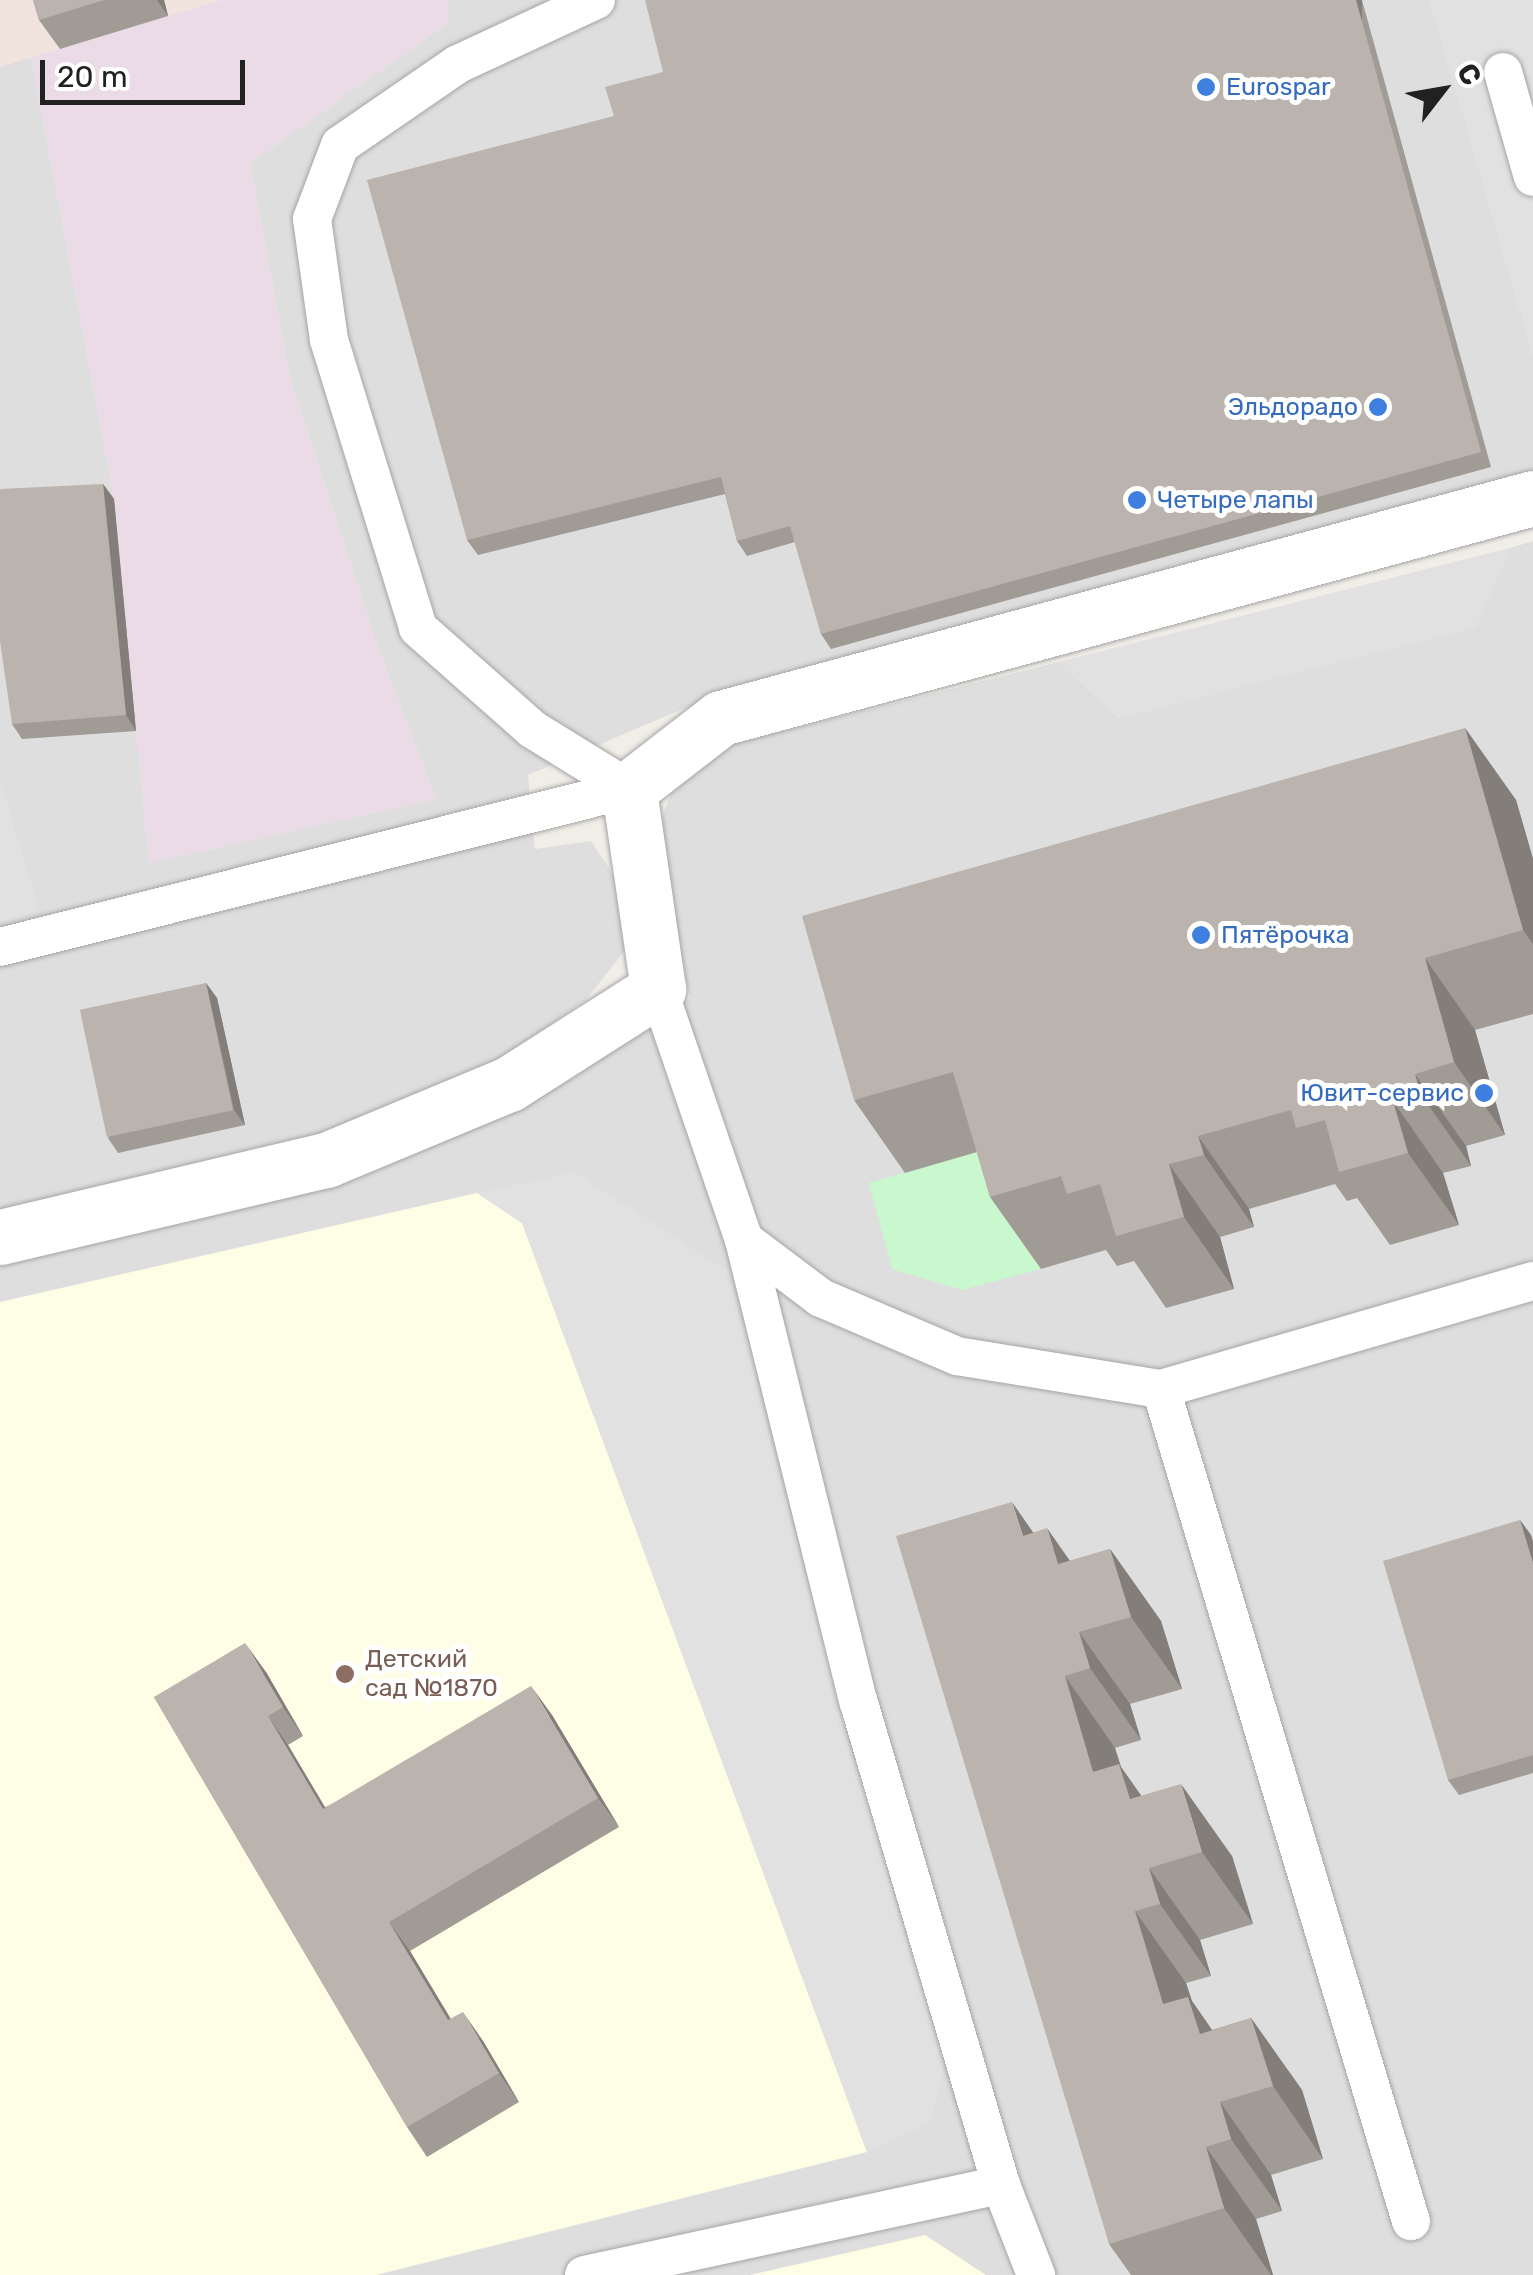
<!DOCTYPE html>
<meta charset="utf-8">
<style>
body{margin:0}
#map{position:relative;width:1533px;height:2275px;overflow:hidden;background:#f1eee8;font-family:Rubik,sans-serif}
div>[style]{position:absolute}
[style*='--x']{left:calc(var(--x)*1px);top:calc(var(--y)*1px);width:calc(var(--w)*1px);rotate:calc(var(--a)*1deg)}
.residential>*{inset:0;background:#dfdede}
.industrial>*{inset:0;background:#eadbe6}
.education>*{inset:0;background:#fdfee5}
.military>*{inset:0;background:#f1e3dd}
.park>*{inset:0;background:#c9f7ce}
.parking>*{inset:0;background:#e1e1e1}
.roads{filter:drop-shadow(0 0 2px #a5a5a5) drop-shadow(0 0 2px #a5a5a5)}
.lane>*{height:38px;margin:-19px;padding:0 19px;transform-origin:19px;border-radius:19px;background:#fff}
.street>*{height:55px;margin:-27.5px;padding:0 27.5px;transform-origin:27.5px;border-radius:27.5px;background:#fff}
.wall>*{inset:0;background:#a19b96}
.shaded-wall>*{inset:0;background:#837e7a;transform-origin:0 0}
.building>*{inset:0;background:#bbb4ae;transform-origin:0 0}
.dots>*{width:28px;height:28px;translate:-50% -50%;box-sizing:border-box;border:5px solid #fff;border-radius:50%}
span{translate:-50% -50%;white-space:nowrap;text-align:center;line-height:1.15;-webkit-text-stroke:10px #fff;paint-order:stroke}
.shop-label{font-size:25px;color:#366cbe}
.left{translate:0 -50%;text-align:left}
.right{translate:-100% -50%;text-align:right}
.education-label{font-size:25px;color:#785e54}
.north{position:absolute;left:1393px;top:40px;width:100px;height:100px;-webkit-text-stroke:8px #fff;paint-order:stroke;rotate:59deg;font-size:28px;font-weight:700;line-height:40px;text-align:center;color:#212121}
.north::after{content:'';display:block;margin:auto;width:35px;height:45px;background:#212121;clip-path:polygon(50% 0,100% 100%,50% 72%,0 100%)}
.scale{position:absolute;left:40px;top:60px;width:205px;height:45px;box-sizing:border-box;border:5px solid #212121;border-top:0;padding-left:12px;font-size:30px;line-height:35px;white-space:nowrap;color:#212121;-webkit-text-stroke:8px #fff;paint-order:stroke}
</style>
<div id="map">
<div class="residential">
<i style="clip-path:polygon(448px 0,1430px 0,1533px 354px,1533px 478px,687px 707px,528px 775px,535px 849px,591px 841px,622px 888px,625px 950px,586px 1000px,494px 1063px,317px 1140px,0 1214px,0 67px,31px 57px,114px 499px,149px 863px,436px 799px,376px 642px,290px 378px,250px 163px,448px 23px)"></i>
<i style="clip-path:polygon(1533px 541px,1533px 2275px,0 2275px,0 1264px,314px 1191px,521px 1106px,690px 998px,656px 833px,680px 770px,724px 746px,1059px 662px,1118px 718px,1475px 627px,1510px 548px)"></i>
</div>
<div class="industrial">
<i style="clip-path:polygon(221px 0,448px 0,448px 23px,250px 163px,290px 378px,376px 642px,436px 799px,149px 863px,114px 499px,31px 57px)"></i>
</div>
<div class="education">
<i style="clip-path:polygon(477px 1193px,522px 1223px,867px 2152px,376px 2275px,0 2275px,0 1302px)"></i>
<i style="clip-path:polygon(925px 2235px,986px 2275px,750px 2275px)"></i>
</div>
<div class="military">
<i style="clip-path:polygon(0 0,221px 0,0 67px)"></i>
</div>
<div class="park">
<i style="clip-path:polygon(1004px 1144px,1041px 1269px,962px 1290px,892px 1269px,869px 1183px)"></i>
</div>
<div class="parking">
<i style="clip-path:polygon(1430px 0,1533px 0,1533px 354px)"></i>
<i style="clip-path:polygon(1510px 548px,1476px 627px,1118px 718px,1059px 662px)"></i>
<i style="clip-path:polygon(0 779px,39px 910px,0 922px)"></i>
<i style="clip-path:polygon(575px 1172px,727px 1271px,808px 1586px,947px 2053px,930px 2123px,867px 2152px,522px 1223px,477px 1193px)"></i>
</div>
<div class="roads">
<div class="lane">
<i style="--x:596;--y:0;--w:152;--a:155.1"></i>
<i style="--x:458;--y:64;--w:143;--a:145.5"></i>
<i style="--x:340;--y:145;--w:79;--a:110.7"></i>
<i style="--x:312;--y:219;--w:122;--a:82"></i>
<i style="--x:329;--y:340;--w:301;--a:72.8"></i>
<i style="--x:418;--y:628;--w:152;--a:41.5"></i>
<i style="--x:532;--y:729;--w:114;--a:31.7"></i>
<i style="--x:1503;--y:72;--w:109;--a:74.1"></i>
<i style="--x:0;--y:947;--w:649;--a:-14.1"></i>
<i style="--x:658;--y:989;--w:265;--a:71.1"></i>
<i style="--x:744;--y:1240;--w:477;--a:76.1"></i>
<i style="--x:859;--y:1703;--w:502;--a:73.58"></i>
<i style="--x:1001;--y:2185;--w:97;--a:68.7"></i>
<i style="--x:744;--y:1240;--w:96;--a:37"></i>
<i style="--x:821;--y:1298;--w:148;--a:23.1"></i>
<i style="--x:957;--y:1356;--w:207;--a:9.2"></i>
<i style="--x:1161;--y:1389;--w:387;--a:-16.2"></i>
<i style="--x:1161;--y:1389;--w:869;--a:73.28"></i>
<i style="--x:584;--y:2275;--w:427;--a:-12.2"></i>
</div>
<div class="street">
<i style="--x:0;--y:1237;--w:335;--a:-13.3"></i>
<i style="--x:326;--y:1160;--w:198;--a:-22.6"></i>
<i style="--x:509;--y:1084;--w:177;--a:-32.5"></i>
<i style="--x:658;--y:989;--w:202;--a:-98.3"></i>
<i style="--x:629;--y:789;--w:116;--a:-37.7"></i>
<i style="--x:721;--y:718;--w:841;--a:-15.16"></i>
</div>
</div>
<div class="wall">
<i style="clip-path:polygon(33px 0,164px 0,168px 16px,60px 49px,39px 20px)"></i>
<i style="clip-path:polygon(1362px 0,1491px 467px,831px 649px,821px 634px,795px 542px,747px 556px,737px 541px,725px 494px,478px 555px,467px 540px)"></i>
<i style="clip-path:polygon(103px 484px,114px 499px,136px 731px,22px 739px,12px 724px)"></i>
<i style="clip-path:polygon(1465px 728px,1516px 800px,1533px 859px,1533px 1014px,1475px 1030px,1505px 1135px,1466px 1146px,1471px 1166px,1443px 1173px,1459px 1225px,1390px 1245px,1357px 1198px,1347px 1201px,1335px 1184px,1249px 1209px,1254px 1227px,1220px 1237px,1234px 1289px,1166px 1308px,1134px 1261px,1117px 1266px,1106px 1250px,1041px 1269px,990px 1197px,977px 1152px,905px 1173px,854px 1100px)"></i>
<i style="clip-path:polygon(206px 983px,217px 998px,245px 1125px,118px 1153px,108px 1138px)"></i>
<i style="clip-path:polygon(1520px 1520px,1531px 1535px,1533px 1542px,1533px 1773px,1459px 1795px,1448px 1780px)"></i>
<i style="clip-path:polygon(1033px 1532px,1070px 1561px,1110px 1549px,1161px 1621px,1182px 1689px,1130px 1704px,1141px 1740px,1115px 1748px,1121px 1767px,1141px 1796px,1232px 1856px,1253px 1924px,1200px 1940px,1211px 1976px,1186px 1983px,1192px 2001px,1212px 2030px,1251px 2018px,1302px 2090px,1323px 2159px,1271px 2175px,1282px 2211px,1256px 2219px,1273px 2275px,1131px 2275px,1109px 2244px)"></i>
<i style="clip-path:polygon(266px 1672px,303px 1736px,288px 1745px,325px 1807px,552px 1715px,619px 1827px,410px 1951px,451px 2019px,483px 2041px,519px 2102px,427px 2157px,407px 2127px,154px 1697px)"></i>
</div>
<div class="shaded-wall">
<i style="clip-path:polygon(157px 0,164px 0,168px 16px)"></i>
<i style="left:1356px;top:0;width:6px;height:469px"></i>
<i style="clip-path:polygon(103px 484px,114px 499px,136px 731px,126px 715px)"></i>
<i style="clip-path:polygon(1465px 728px,1516px 800px,1533px 859px,1533px 944px,1523px 930px)"></i>
<i style="clip-path:polygon(1425px 958px,1475px 1030px,1505px 1135px,1454px 1062px)"></i>
<i style="clip-path:polygon(206px 983px,217px 998px,245px 1125px,234px 1110px)"></i>
<i style="clip-path:polygon(1415px 1074px,1466px 1146px,1471px 1166px,1420px 1093px)"></i>
<i style="clip-path:polygon(1393px 1101px,1443px 1173px,1459px 1225px,1408px 1153px)"></i>
<i style="clip-path:polygon(1198px 1136px,1249px 1209px,1254px 1227px,1204px 1155px)"></i>
<i style="clip-path:polygon(1169px 1164px,1220px 1237px,1234px 1289px,1184px 1217px)"></i>
<i style="clip-path:polygon(1012px 1502px,1062px 1574px,1023px 1536px)"></i>
<i style="clip-path:polygon(1520px 1520px,1531px 1535px,1533px 1542px,1533px 1563px)"></i>
<i style="clip-path:polygon(1047px 1528px,1098px 1601px,1058px 1564px)"></i>
<i style="clip-path:polygon(1110px 1549px,1161px 1621px,1182px 1689px,1131px 1617px)"></i>
<i style="clip-path:polygon(1079px 1632px,1130px 1704px,1141px 1740px,1090px 1668px)"></i>
<i style="clip-path:polygon(245px 1643px,266px 1672px,303px 1736px,283px 1707px)"></i>
<i style="clip-path:polygon(1065px 1676px,1115px 1748px,1121px 1767px,1170px 1836px,1093px 1772px)"></i>
<i style="clip-path:polygon(531px 1686px,552px 1715px,619px 1827px,598px 1798px)"></i>
<i style="clip-path:polygon(268px 1716px,288px 1745px,343px 1838px,323px 1809px)"></i>
<i style="clip-path:polygon(1181px 1784px,1232px 1856px,1253px 1924px,1202px 1852px)"></i>
<i style="clip-path:polygon(1149px 1868px,1200px 1940px,1211px 1976px,1160px 1904px)"></i>
<i style="clip-path:polygon(1135px 1911px,1186px 1983px,1192px 2001px,1239px 2069px,1163px 2004px)"></i>
<i style="clip-path:polygon(389px 1922px,410px 1951px,469px 2050px,448px 2020px)"></i>
<i style="clip-path:polygon(463px 2012px,483px 2041px,519px 2102px,499px 2073px)"></i>
<i style="clip-path:polygon(1251px 2018px,1302px 2090px,1323px 2159px,1273px 2086px)"></i>
<i style="clip-path:polygon(1220px 2102px,1271px 2175px,1282px 2211px,1231px 2139px)"></i>
<i style="clip-path:polygon(1206px 2147px,1256px 2219px,1273px 2275px,1271px 2275px,1224px 2208px)"></i>
</div>
<div class="building">
<i style="clip-path:polygon(33px 0,104px 0,39px 20px)"></i>
<i style="clip-path:polygon(645px 0,1356px 0,1481px 452px,821px 634px,790px 526px,737px 541px,721px 477px,467px 540px,367px 180px,614px 116px,605px 87px,663px 72px)"></i>
<i style="clip-path:polygon(103px 484px,126px 715px,12px 724px,0 641px,0 489px)"></i>
<i style="clip-path:polygon(1465px 728px,1523px 930px,1425px 958px,1454px 1062px,1415px 1074px,1420px 1093px,1393px 1101px,1408px 1153px,1339px 1172px,1325px 1120px,1296px 1128px,1291px 1110px,1198px 1136px,1204px 1155px,1169px 1164px,1184px 1217px,1116px 1236px,1100px 1184px,1067px 1194px,1061px 1176px,990px 1197px,953px 1072px,854px 1100px,802px 916px)"></i>
<i style="left:206px;top:983px;width:130px;height:129px;rotate:78deg"></i>
<i style="clip-path:polygon(1012px 1502px,1023px 1536px,1047px 1528px,1058px 1564px,1110px 1549px,1131px 1617px,1079px 1632px,1090px 1668px,1065px 1676px,1093px 1772px,1119px 1764px,1130px 1799px,1181px 1784px,1202px 1852px,1149px 1868px,1160px 1904px,1135px 1911px,1163px 2004px,1188px 1997px,1200px 2034px,1251px 2018px,1273px 2086px,1220px 2102px,1231px 2139px,1206px 2147px,1224px 2208px,1109px 2244px,896px 1536px)"></i>
<i style="clip-path:polygon(1520px 1520px,1533px 1563px,1533px 1755px,1448px 1780px,1383px 1561px)"></i>
<i style="clip-path:polygon(245px 1643px,283px 1707px,268px 1716px,323px 1809px,531px 1686px,598px 1798px,389px 1922px,448px 2020px,463px 2012px,499px 2073px,407px 2127px,154px 1697px)"></i>
</div>
<div class="dots">
<i style="left:1206px;top:87px;background:#3f7fe0"></i>
<i style="left:1378px;top:407px;background:#3f7fe0"></i>
<i style="left:1137px;top:500px;background:#3f7fe0"></i>
<i style="left:1201px;top:935px;background:#3f7fe0"></i>
<i style="left:1484px;top:1093px;background:#3f7fe0"></i>
<i style="left:345px;top:1674px;background:#8d6e63"></i>
</div>
<div class="shop-label">
<span class="left" style="left:1226px;top:87px">Eurospar</span>
<span class="right" style="left:1358px;top:407px">Эльдорадо</span>
<span class="left" style="left:1157px;top:500px">Четыре лапы</span>
<span class="left" style="left:1221px;top:935px">Пятёрочка</span>
<span class="right" style="left:1464px;top:1093px">Ювит-сервис</span>
</div>
<div class="education-label">
<span class="left" style="left:365px;top:1674px">Детский<br>сад №1870</span>
</div>
<div class="north">С</div>
<div class="scale">20 m</div>
</div>
